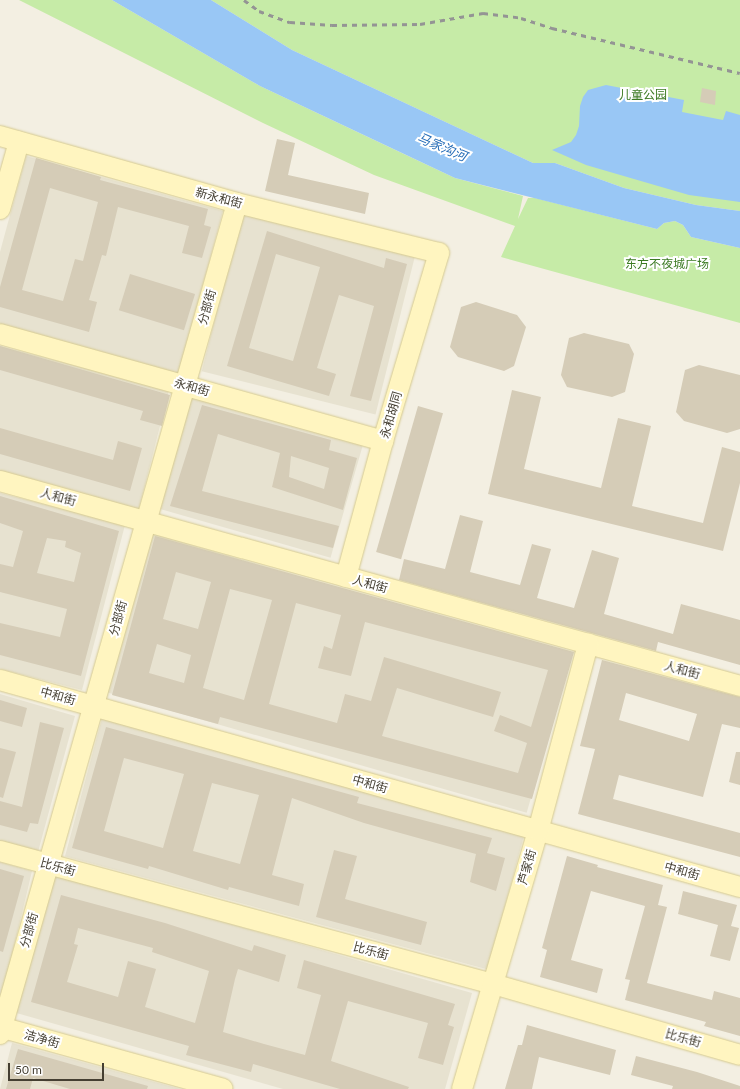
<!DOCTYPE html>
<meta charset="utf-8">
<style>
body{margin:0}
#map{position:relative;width:740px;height:1089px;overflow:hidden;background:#f3efe2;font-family:Lato,"Noto Sans SC",sans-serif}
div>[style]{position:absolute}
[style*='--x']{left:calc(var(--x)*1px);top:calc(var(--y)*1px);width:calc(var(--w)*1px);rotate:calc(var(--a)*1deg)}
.residential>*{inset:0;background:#e7e2d0;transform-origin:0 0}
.green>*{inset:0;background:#c6eba7}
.water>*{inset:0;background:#99c7f5}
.building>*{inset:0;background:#d5ccb7;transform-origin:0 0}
.roads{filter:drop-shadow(0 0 1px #d6ca8e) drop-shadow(0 0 1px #d6ca8e)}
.secondary>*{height:20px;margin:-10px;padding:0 10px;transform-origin:10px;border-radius:10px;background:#fff5c0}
.rail>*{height:3px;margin-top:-1.5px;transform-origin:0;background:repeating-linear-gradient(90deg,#949494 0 5px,transparent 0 10px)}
span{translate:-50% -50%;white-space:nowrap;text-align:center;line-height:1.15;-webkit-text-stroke:4px #fff;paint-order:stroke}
.park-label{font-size:12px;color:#3b7a22}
.street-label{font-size:12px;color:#453f32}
.water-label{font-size:13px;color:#256cb7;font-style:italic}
.scale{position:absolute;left:8px;top:1063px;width:96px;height:18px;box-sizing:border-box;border:2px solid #453f32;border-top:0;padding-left:5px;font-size:12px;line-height:14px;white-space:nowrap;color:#453f32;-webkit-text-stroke:3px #fff;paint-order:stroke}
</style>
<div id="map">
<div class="residential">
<i style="clip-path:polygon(26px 156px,223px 211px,179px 374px,0 325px,0 252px)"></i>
<i style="left:241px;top:214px;width:179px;height:162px;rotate:14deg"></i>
<i style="clip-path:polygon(0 346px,169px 390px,139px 509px,0 473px)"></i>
<i style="left:191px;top:395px;width:179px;height:118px;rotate:16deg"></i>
<i style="clip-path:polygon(0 493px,125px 525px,82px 690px,0 669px)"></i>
<i style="left:153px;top:534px;width:436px;height:165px;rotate:16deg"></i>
<i style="clip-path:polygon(0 694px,75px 716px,38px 852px,0 842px)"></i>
<i style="left:102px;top:718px;width:438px;height:143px;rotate:15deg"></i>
<i style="clip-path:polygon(0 862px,32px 871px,0 1006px)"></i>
<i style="clip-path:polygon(52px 873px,472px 993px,445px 1089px,283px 1089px,13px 1012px)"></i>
<i style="clip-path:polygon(12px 1043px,180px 1089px,0 1089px)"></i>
</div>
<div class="green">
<i style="clip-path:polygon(19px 0,112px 0,260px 86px,406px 155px,455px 178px,523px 196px,518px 219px,528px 198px,535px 198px,657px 229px,664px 223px,675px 221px,683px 225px,691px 237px,740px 248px,740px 323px,501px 257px,515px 226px,374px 175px,263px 123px)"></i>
<i style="clip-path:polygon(211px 0,740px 0,740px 211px,696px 205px,624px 188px,555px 163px,533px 163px,292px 50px)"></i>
</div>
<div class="water">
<i style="clip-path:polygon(112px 0,211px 0,292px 50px,533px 163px,555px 163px,624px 188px,696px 205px,740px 211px,740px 248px,691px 237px,683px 225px,675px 221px,664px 223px,657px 229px,455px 178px,260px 86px)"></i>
<i style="clip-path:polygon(606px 85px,684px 100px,682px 112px,723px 120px,726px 111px,740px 115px,740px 202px,689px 195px,658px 186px,586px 165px,552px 150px,571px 142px,576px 135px,579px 126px,580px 106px,583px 97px,588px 90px)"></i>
</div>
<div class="building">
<i style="clip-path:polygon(702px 88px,716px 91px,715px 105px,700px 102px)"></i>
<i style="clip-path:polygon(277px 139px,295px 143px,288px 175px,369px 193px,365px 214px,265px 191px)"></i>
<i style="clip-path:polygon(evenodd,36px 158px,101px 177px,100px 180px,208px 209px,204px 225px,211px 227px,202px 258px,182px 253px,189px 226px,118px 207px,106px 256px,102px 255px,89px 300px,97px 302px,89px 332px,0 307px,0 287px,36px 158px,50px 188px,98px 202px,83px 261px,75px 259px,63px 301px,22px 290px,50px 188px)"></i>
<i style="clip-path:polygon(evenodd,267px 231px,384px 268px,386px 258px,407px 264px,371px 401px,350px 396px,374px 306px,339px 295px,317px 368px,336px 374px,329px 396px,227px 366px,267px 231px,276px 254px,320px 267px,293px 361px,249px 348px,276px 254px)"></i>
<i style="left:130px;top:274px;width:68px;height:38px;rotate:17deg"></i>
<i style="clip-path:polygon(476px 302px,517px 315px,526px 327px,514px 366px,504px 371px,458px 357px,450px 347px,461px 307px)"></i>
<i style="clip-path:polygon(584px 333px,629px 344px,634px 354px,625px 392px,612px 397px,567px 387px,561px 375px,569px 338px)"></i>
<i style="clip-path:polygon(0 346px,170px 395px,162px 426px,140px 420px,143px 411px,0 370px)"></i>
<i style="clip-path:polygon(699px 365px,740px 375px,740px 429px,727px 433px,684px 421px,676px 412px,685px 370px)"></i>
<i style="clip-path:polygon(512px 390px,541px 397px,524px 469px,601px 488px,618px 418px,651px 426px,632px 506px,703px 523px,722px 447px,740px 452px,740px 483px,723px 551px,488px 494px)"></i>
<i style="clip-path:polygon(evenodd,202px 405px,331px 440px,329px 450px,357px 458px,343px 510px,272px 487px,280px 453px,218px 434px,202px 491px,339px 526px,333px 548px,170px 506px,202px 405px,291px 456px,329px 468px,324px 489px,289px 477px,291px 456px)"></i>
<i style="left:418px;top:406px;width:26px;height:152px;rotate:16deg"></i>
<i style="clip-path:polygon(0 428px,113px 460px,118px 441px,142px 448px,130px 491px,0 454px)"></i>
<i style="clip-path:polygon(evenodd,0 496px,119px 531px,81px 676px,0 655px,0 623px,60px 637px,67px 609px,0 592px,0 564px,13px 567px,23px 531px,0 523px,0 496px,47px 538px,66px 541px,65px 547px,81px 553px,74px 582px,37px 573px,47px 538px)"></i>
<i style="clip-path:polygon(460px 515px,483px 521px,470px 572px,520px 585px,532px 544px,551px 549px,537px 598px,574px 608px,592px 550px,619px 558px,604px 614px,673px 634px,681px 604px,740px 620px,740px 665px,658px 642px,656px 651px,399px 580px,404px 559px,445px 569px)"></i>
<i style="clip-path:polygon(evenodd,155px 536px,574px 652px,532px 799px,220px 717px,218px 724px,112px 695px,155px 536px,176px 572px,211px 582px,198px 629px,163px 619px,176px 572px,155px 536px,230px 589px,272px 600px,244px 700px,203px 688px,230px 589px,155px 536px,296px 603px,341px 615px,332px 649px,324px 646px,318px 668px,351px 676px,365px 622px,548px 670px,531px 727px,500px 715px,494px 731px,527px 743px,518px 773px,382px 736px,397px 688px,493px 717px,501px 692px,384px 657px,371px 701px,345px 694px,337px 723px,269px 704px,296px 603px,155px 536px,157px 644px,191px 655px,184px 683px,149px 673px,157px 644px)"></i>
<i style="clip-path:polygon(evenodd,602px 660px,740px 697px,740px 728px,722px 724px,703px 797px,619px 775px,613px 799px,740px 833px,740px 857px,578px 814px,595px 749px,580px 746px,602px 660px,626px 693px,697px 714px,689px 741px,619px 720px,626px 693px)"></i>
<i style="clip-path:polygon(0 700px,27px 708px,22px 727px,0 721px)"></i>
<i style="clip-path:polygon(40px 722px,64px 728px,38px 824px,30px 823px,27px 832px,0 825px,0 801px,22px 807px)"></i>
<i style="clip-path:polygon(evenodd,106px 727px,359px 797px,357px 803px,492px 838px,487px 853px,505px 858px,496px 891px,470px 882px,476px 854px,364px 823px,292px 798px,272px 875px,304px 884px,299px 906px,229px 887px,228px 890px,149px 866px,148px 869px,72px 848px,106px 727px,124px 758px,184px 774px,163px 848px,104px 831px,124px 758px,106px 727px,212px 783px,259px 795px,240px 864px,193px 851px,212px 783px)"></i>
<i style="clip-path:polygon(0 748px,16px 752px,3px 798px,0 797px)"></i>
<i style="clip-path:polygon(736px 752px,740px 752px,740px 785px,729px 782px)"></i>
<i style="clip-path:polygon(334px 850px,357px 856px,345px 899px,427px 922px,421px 945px,316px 917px)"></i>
<i style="clip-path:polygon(567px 856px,598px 865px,597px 867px,663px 885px,658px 905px,667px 907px,647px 983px,712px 1000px,714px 991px,740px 998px,740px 1036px,704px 1026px,706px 1022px,625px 1000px,630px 980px,625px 979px,645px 906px,591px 891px,571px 960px,603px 969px,597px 993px,540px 977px,547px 950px,542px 948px)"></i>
<i style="clip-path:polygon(0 869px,24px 876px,3px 952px,0 951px)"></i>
<i style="clip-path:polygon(683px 891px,737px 905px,731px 926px,739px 928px,730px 961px,710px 956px,718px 925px,678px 914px)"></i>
<i style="clip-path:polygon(evenodd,61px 895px,165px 923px,252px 951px,254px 945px,286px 955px,279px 982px,238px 969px,235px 979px,223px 1032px,264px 1044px,305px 1055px,321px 995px,297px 988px,304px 960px,455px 1004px,448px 1025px,454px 1027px,443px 1065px,418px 1058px,428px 1023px,348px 1001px,331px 1061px,409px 1087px,408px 1089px,340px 1089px,253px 1064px,251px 1072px,186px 1055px,189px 1046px,31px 1002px,61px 895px,78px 928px,153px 948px,152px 952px,209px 971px,195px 1023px,145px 1007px,156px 969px,128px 961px,118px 997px,67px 982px,78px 945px,74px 944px,78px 928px)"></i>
<i style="clip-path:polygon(527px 1025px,616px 1050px,610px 1075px,539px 1057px,532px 1089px,505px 1089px,518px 1045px,522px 1045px)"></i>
<i style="clip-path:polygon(18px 1049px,148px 1086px,147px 1089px,70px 1089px,33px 1078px,30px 1089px,6px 1089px)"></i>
<i style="clip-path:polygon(636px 1056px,697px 1072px,740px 1086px,740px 1089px,672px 1089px,673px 1086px,631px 1075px)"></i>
</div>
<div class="roads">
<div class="secondary">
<i style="--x:0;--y:136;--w:246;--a:15.8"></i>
<i style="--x:237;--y:203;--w:208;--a:13.9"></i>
<i style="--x:439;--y:253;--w:196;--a:106.6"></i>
<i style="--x:383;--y:441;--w:141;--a:105.2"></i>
<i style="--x:0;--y:209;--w:70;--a:-74.2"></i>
<i style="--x:0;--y:334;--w:398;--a:15.6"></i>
<i style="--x:0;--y:481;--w:768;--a:15.48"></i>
<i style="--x:0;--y:680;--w:768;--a:15.63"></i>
<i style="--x:0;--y:851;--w:511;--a:15.1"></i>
<i style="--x:493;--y:984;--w:257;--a:16"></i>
<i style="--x:0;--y:1027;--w:231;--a:15.5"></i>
<i style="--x:0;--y:1034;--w:864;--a:-74.08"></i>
<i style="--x:462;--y:1089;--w:269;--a:-73.6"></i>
<i style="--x:538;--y:831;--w:194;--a:-75"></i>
</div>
</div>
<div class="rail">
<i style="--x:244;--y:0;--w:19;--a:36"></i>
<i style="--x:259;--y:11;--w:33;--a:20"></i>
<i style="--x:290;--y:22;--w:42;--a:4.1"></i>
<i style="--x:332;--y:25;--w:88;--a:-0.7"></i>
<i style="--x:420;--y:24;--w:64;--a:-9.9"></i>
<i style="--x:483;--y:13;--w:38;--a:7"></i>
<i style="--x:521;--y:18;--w:33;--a:18"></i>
<i style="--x:552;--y:28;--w:193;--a:13.5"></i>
</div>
<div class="park-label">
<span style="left:643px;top:95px">儿童公园</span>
<span style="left:667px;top:264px">东方不夜城广场</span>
</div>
<div class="street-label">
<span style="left:219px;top:198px;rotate:15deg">新永和街</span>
<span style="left:207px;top:307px;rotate:-74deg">分部街</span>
<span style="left:192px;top:387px;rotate:16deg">永和街</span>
<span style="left:391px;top:415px;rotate:-74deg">永和胡同</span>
<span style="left:58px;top:497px;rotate:15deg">人和街</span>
<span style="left:370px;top:584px;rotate:15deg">人和街</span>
<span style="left:118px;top:618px;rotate:-75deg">分部街</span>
<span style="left:682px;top:670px;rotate:15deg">人和街</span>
<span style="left:58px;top:696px;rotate:16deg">中和街</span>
<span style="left:370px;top:784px;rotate:16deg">中和街</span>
<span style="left:58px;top:867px;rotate:15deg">比乐街</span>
<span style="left:527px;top:867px;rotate:-74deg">芦家街</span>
<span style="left:682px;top:871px;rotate:16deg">中和街</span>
<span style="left:29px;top:930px;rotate:-74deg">分部街</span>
<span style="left:371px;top:951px;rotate:15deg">比乐街</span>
<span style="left:683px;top:1038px;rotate:16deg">比乐街</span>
<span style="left:42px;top:1039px;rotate:16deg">洁净街</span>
</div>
<div class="water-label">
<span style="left:442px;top:147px;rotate:23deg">马家沟河</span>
</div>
<div class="scale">50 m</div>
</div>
